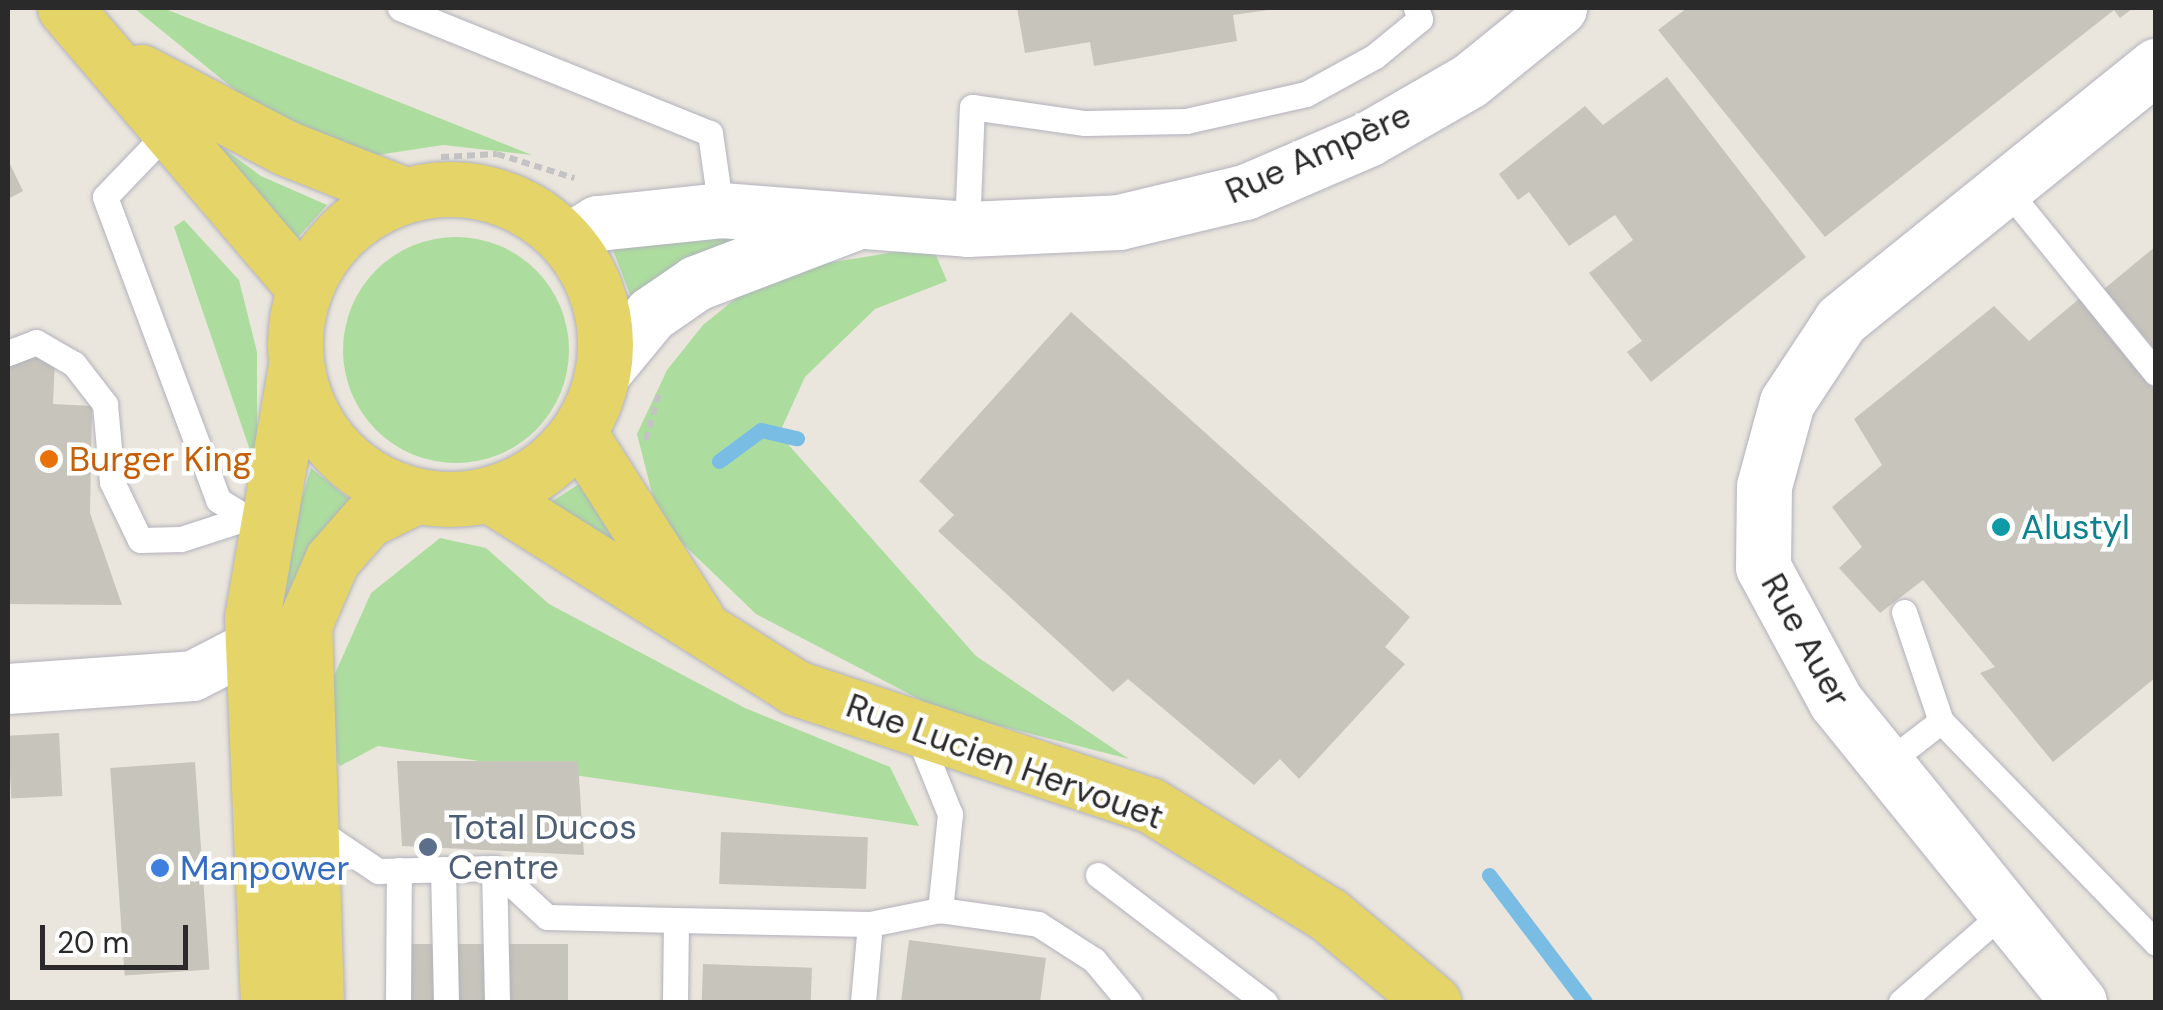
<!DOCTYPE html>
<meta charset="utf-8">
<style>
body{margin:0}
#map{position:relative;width:2163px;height:1010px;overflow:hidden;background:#ebe6dd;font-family:"DM Sans",sans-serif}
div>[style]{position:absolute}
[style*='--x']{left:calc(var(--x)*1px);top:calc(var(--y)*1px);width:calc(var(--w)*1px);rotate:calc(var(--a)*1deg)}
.green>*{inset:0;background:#addd9e}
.round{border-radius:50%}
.stream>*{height:15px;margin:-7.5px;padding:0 7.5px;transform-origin:7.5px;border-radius:7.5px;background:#79bde5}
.building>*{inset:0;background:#c7c4bc;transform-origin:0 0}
.path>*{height:6px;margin-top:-3px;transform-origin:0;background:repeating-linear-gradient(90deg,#c3c3c3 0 8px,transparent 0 13px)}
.roads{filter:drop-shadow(0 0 2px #b1b2bd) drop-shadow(0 0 2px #b1b2bd)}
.lane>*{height:25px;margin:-12.5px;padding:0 12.5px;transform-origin:12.5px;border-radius:12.5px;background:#fff}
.street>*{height:50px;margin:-25px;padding:0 25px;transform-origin:25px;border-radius:25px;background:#fff}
.secondary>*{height:55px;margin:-27.5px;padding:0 27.5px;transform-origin:27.5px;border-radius:27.5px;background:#fff}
.primary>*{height:55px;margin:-27.5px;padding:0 27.5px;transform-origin:27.5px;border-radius:27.5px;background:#e5d468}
.primary>.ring{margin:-27.5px;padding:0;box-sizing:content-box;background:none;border:55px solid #e5d468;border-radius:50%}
.dots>*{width:28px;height:28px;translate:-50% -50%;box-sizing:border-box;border:5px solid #fff;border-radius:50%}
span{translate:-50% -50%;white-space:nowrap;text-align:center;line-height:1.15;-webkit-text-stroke:9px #fff;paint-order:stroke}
.street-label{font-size:35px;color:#2a2a2a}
.food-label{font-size:35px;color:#c56008}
.left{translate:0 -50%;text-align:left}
.culture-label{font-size:35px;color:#0d838f}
.service-label{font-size:35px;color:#4e5e75}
.shop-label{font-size:35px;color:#366cbe}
.frame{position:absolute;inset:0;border:10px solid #2a2a2a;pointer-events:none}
.scale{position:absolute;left:40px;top:925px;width:148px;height:45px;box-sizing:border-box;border:5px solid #2a2a2a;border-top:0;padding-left:12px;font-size:30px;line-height:35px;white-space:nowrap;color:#2a2a2a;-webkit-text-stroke:8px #fff;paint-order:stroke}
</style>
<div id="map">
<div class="green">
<i style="clip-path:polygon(134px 8px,163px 8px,532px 155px,443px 145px,358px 158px,266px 115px)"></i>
<i style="clip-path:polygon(179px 116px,261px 176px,327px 205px,291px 245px)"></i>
<i style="clip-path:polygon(184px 220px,239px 280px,257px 352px,257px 471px,174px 227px)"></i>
<i style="clip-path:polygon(763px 230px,633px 302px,611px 245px)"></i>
<i class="round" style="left:343px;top:237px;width:226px;height:226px"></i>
<i style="clip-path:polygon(932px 246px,947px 281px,875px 309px,805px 377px,779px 434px,976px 656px,1129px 759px,942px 711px,756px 614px,659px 521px,637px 434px,667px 370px,703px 325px,751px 286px,803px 267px)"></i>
<i style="clip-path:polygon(311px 468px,352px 501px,280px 625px,264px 622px)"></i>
<i style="clip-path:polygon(587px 479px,631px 559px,537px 511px)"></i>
<i style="clip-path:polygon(440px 538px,486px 548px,549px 604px,745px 708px,890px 767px,919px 826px,378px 746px,340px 766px,321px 734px,329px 687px,371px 593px)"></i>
</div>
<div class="stream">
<i style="--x:719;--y:461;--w:52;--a:-36.4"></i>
<i style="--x:761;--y:430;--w:37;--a:13"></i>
<i style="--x:1489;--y:875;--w:159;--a:52.9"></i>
</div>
<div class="building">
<i style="clip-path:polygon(1017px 8px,1267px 8px,1268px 10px,1233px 15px,1237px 41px,1094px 66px,1090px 42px,1025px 53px)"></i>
<i style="clip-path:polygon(1687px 8px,2133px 8px,2120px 18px,2114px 10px,1825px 237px,1658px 30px)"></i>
<i style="clip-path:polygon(1667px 77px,1806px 257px,1651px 382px,1627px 352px,1642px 341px,1589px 273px,1633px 240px,1615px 215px,1569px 246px,1529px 192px,1518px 200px,1499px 174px,1585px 106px,1603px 125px)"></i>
<i style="clip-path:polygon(8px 160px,23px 191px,8px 199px)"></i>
<i style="clip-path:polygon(2156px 246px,2156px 351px,2104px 289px)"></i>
<i style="clip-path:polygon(2080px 298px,2156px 391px,2156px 677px,2053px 762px,1980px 673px,1995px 667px,1923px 580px,1880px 613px,1839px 568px,1862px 547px,1832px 507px,1882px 465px,1854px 419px,1994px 306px,2029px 341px)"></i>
<i style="clip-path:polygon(1071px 312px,1410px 617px,1385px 647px,1405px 664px,1299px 779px,1280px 759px,1254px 785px,1128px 679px,1113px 692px,938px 531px,954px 515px,919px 481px)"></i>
<i style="clip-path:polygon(55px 357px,53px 404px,92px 406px,90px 513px,122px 605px,8px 604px,8px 358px)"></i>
<i style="left:59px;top:733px;width:63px;height:51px;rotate:87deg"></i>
<i style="clip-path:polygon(397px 761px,578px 761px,584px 855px,402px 846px)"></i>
<i style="left:195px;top:762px;width:208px;height:85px;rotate:86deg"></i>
<i style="left:721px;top:832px;width:147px;height:52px;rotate:2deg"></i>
<i style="clip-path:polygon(909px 940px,1046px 958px,1040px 1002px,901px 1002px)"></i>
<i style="left:409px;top:944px;width:159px;height:58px"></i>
<i style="left:703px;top:964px;width:109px;height:38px;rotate:2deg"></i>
</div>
<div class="path">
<i style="--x:441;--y:157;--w:56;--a:-3.1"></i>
<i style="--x:497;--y:154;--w:81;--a:17.3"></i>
<i style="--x:646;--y:440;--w:52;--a:-74.4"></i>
</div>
<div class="roads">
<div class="lane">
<i style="--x:400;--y:8;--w:334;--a:22"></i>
<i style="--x:710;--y:133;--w:78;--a:81.9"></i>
<i style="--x:173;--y:126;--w:98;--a:133.8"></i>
<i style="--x:105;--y:197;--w:323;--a:69.5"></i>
<i style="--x:218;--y:500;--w:53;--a:31.9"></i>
<i style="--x:2003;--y:185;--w:242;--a:50.9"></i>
<i style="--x:967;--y:229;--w:122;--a:-87.7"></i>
<i style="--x:972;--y:107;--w:114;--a:8.1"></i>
<i style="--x:1085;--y:123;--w:101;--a:-1.1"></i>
<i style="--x:1186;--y:121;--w:123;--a:-12.7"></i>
<i style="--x:1306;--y:94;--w:79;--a:-28.8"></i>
<i style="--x:1375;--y:56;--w:58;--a:-39.4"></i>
<i style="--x:1420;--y:19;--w:12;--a:-110"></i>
<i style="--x:8;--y:353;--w:30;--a:-21"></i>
<i style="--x:36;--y:342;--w:44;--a:30.1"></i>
<i style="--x:74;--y:364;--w:51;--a:52.2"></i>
<i style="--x:105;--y:404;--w:78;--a:84.9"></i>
<i style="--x:112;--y:482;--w:64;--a:64.2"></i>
<i style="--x:140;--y:540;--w:41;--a:-1.4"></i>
<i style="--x:181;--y:539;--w:68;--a:-17.9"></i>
<i style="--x:1904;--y:612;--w:115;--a:71.3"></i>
<i style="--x:916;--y:730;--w:91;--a:68"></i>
<i style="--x:950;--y:814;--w:97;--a:95.9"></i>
<i style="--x:1883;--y:766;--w:73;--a:-37.8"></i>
<i style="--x:1941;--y:721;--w:309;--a:45.9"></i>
<i style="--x:311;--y:826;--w:81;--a:33.9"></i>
<i style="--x:378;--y:871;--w:116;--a:-1.5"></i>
<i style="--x:494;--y:868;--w:72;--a:42.8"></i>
<i style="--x:547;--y:917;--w:129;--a:1.3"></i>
<i style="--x:676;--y:920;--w:82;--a:90.7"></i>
<i style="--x:494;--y:868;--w:134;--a:88.7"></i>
<i style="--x:443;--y:869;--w:133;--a:88.7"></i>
<i style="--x:1098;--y:875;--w:210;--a:37.3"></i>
<i style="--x:676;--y:920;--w:194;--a:1.2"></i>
<i style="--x:870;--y:924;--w:71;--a:-11.3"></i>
<i style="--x:940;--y:910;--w:99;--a:8.1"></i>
<i style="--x:1038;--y:924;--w:67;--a:32.7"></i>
<i style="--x:1094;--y:960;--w:55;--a:50.2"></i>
<i style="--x:398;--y:1002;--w:132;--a:-89.6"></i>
<i style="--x:863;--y:1002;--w:78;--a:-84.9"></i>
<i style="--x:1901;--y:1002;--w:140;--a:-41.2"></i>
</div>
<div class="street">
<i style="--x:8;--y:689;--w:185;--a:-4"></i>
<i style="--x:193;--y:676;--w:65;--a:-27.3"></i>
</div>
<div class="secondary">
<i style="--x:567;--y:242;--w:36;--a:-32"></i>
<i style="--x:598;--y:223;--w:124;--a:-6"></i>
<i style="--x:721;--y:210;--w:247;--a:4.4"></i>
<i style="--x:967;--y:229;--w:152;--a:-2.6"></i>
<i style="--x:1119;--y:222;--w:130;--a:-13.4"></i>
<i style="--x:1245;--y:192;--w:134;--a:-23.3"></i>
<i style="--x:1368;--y:139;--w:116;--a:-29.9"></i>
<i style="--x:1469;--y:81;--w:116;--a:-39"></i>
<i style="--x:604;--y:371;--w:74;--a:-50.5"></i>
<i style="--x:651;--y:314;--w:55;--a:-34.6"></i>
<i style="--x:696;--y:283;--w:168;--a:-20.9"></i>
<i style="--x:2079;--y:1002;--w:386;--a:-129"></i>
<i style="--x:1836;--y:702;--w:153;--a:-118.4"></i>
<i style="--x:1763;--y:567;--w:81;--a:-89.3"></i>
<i style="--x:1764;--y:486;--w:87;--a:-74.7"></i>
<i style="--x:1787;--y:402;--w:98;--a:-56.6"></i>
<i style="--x:1841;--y:320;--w:405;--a:-38.9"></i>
</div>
<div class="primary">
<i style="--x:65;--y:8;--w:368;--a:49.5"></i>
<i style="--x:141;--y:72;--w:164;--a:27.7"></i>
<i style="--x:286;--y:148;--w:128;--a:21.6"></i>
<i class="ring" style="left:295px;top:189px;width:255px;height:255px"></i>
<i style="--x:579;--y:433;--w:220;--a:57.6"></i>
<i style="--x:490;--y:495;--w:362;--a:32.2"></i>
<i style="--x:796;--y:688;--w:373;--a:18.3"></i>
<i style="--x:1150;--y:805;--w:210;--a:31.6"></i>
<i style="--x:1329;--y:915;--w:136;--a:39.9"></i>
<i style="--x:268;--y:1002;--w:384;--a:-92.4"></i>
<i style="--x:252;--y:618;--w:256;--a:-80.1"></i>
<i style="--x:316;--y:1002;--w:377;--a:-91.8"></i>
<i style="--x:304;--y:625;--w:71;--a:-66.7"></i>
<i style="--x:332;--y:560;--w:53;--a:-48.8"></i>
<i style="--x:367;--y:520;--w:55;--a:-26.1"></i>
</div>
</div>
<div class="dots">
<i style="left:49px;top:459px;background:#e8710a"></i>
<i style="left:2001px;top:527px;background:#0f9aa8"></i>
<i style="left:428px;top:847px;background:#5c6f8a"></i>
<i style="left:160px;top:868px;background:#3f7fe0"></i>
</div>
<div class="street-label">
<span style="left:1318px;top:153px;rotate:-24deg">Rue Ampère</span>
<span style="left:1806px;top:640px;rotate:61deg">Rue Auer</span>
<span style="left:1005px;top:761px;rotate:20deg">Rue Lucien Hervouet</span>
</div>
<div class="food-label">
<span class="left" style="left:69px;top:459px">Burger King</span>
</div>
<div class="culture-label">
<span class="left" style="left:2021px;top:527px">Alustyl</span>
</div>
<div class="service-label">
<span class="left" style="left:448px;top:847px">Total Ducos<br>Centre</span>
</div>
<div class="shop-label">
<span class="left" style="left:180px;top:868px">Manpower</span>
</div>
<div class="frame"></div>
<div class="scale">20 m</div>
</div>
